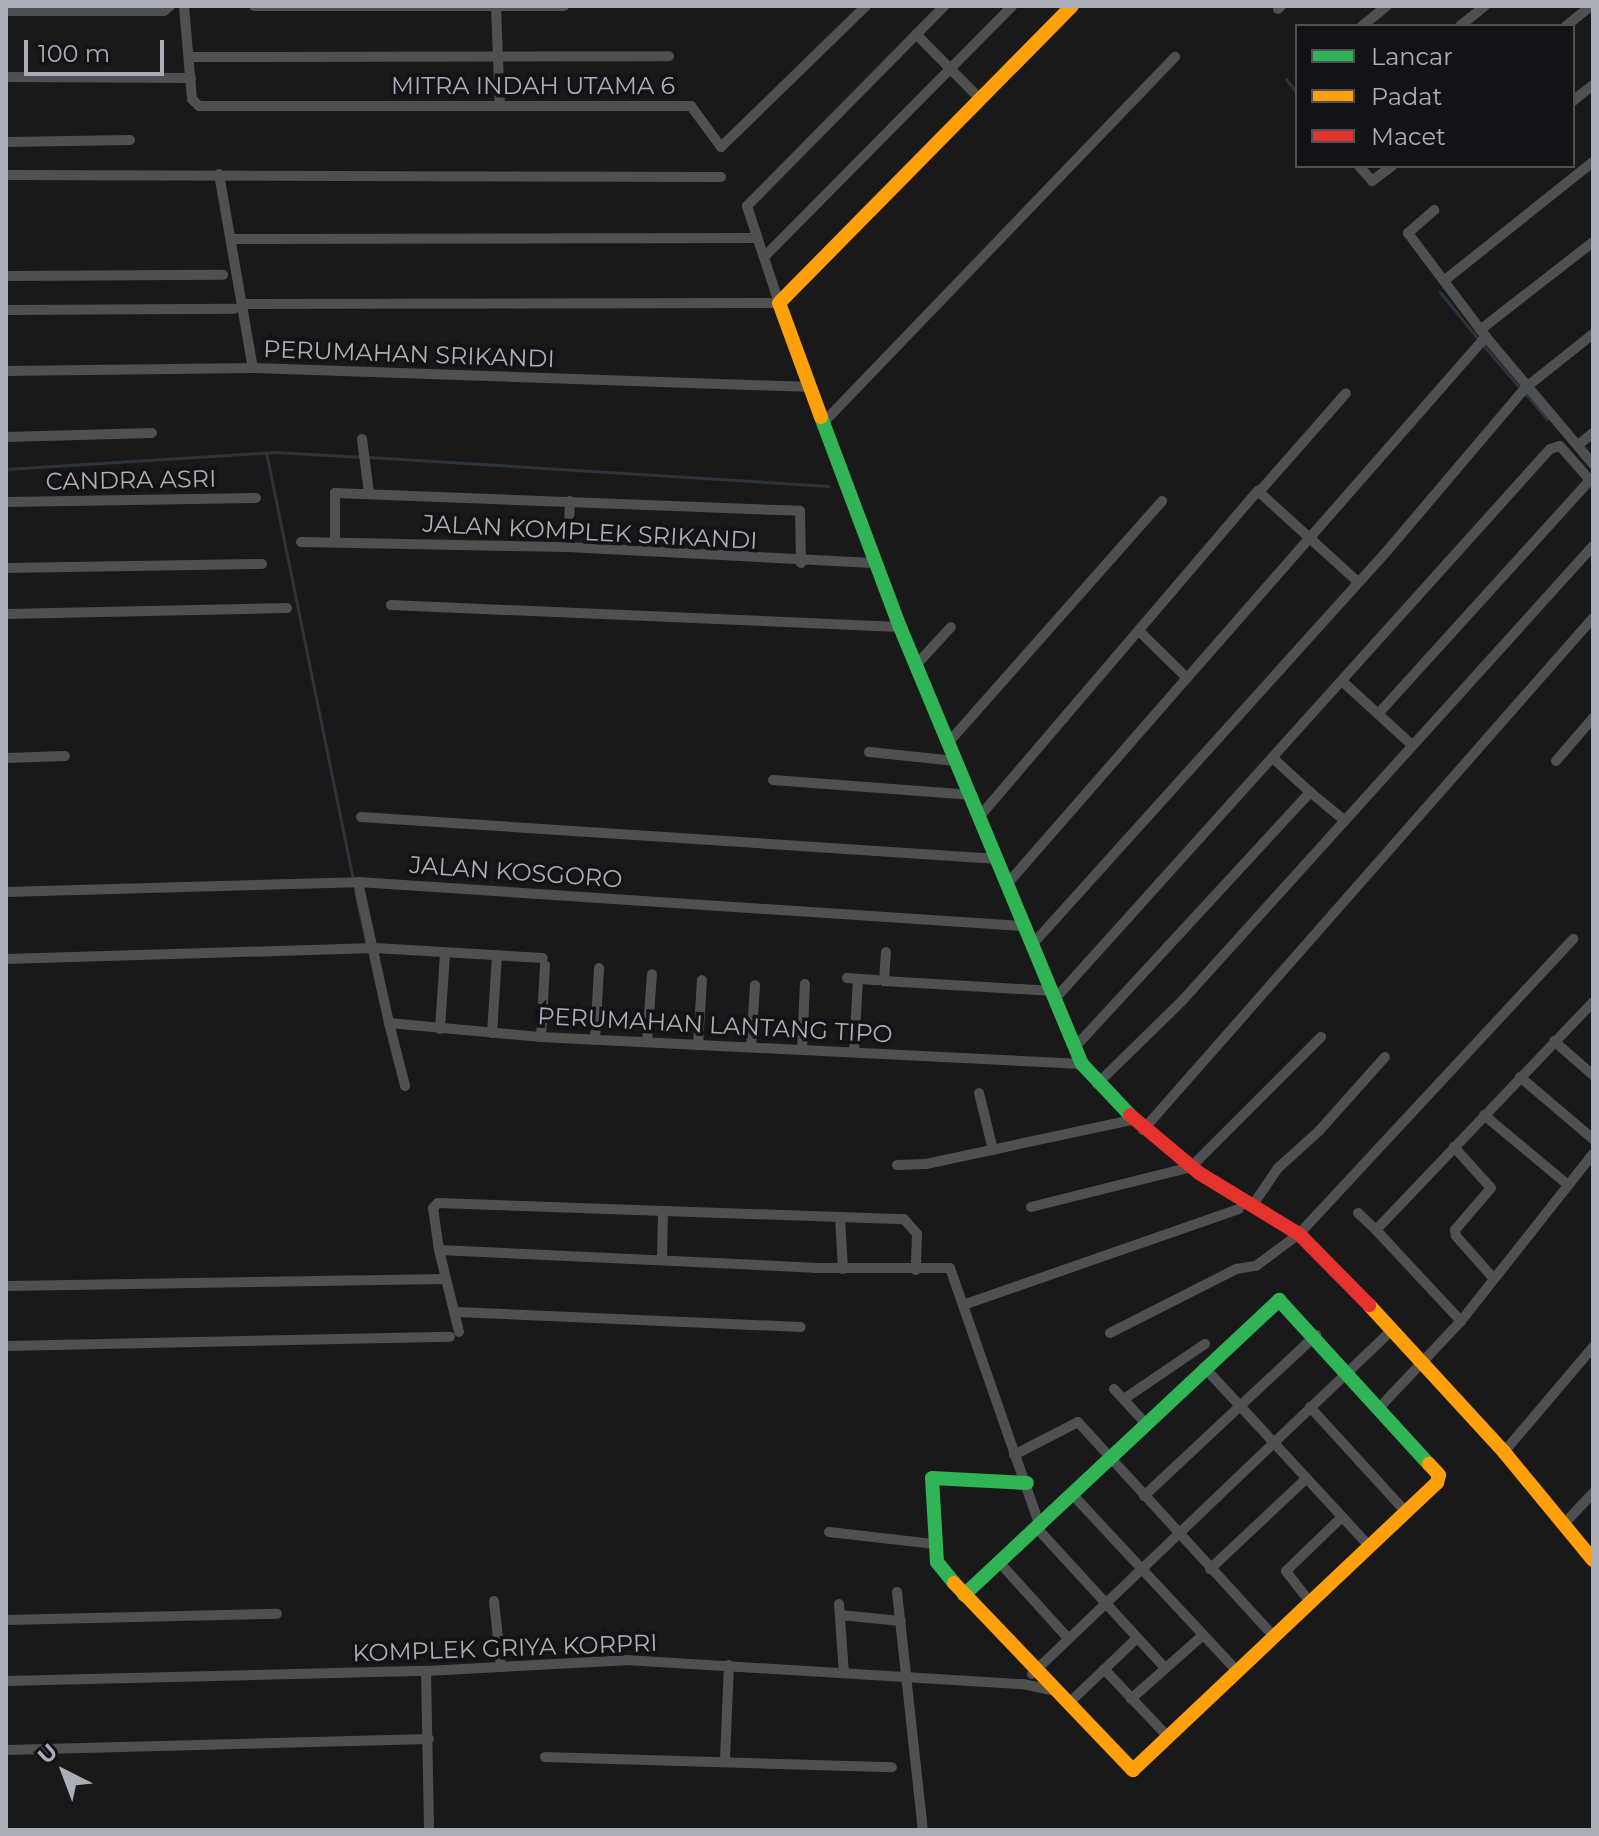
<!DOCTYPE html>
<style>
body{margin:0}
#map{position:relative;width:1599px;height:1836px;overflow:hidden;background:#191919;font-family:Montserrat,sans-serif}
div>[style]{position:absolute}
[style*='--x']{left:calc(var(--x)*1px);top:calc(var(--y)*1px);width:calc(var(--w)*1px);rotate:calc(var(--a)*1deg)}
.stream>*{height:3px;margin:-1.5px;padding:0 1.5px;transform-origin:1.5px;border-radius:1.5px;background:#2f343c}
.street>*{height:10px;margin:-5px;padding:0 5px;transform-origin:5px;border-radius:5px;background:#4f5052}
.fast>*{height:14px;margin:-7px;padding:0 7px;transform-origin:7px;border-radius:7px;background:#30b455}
.slow>*{height:14px;margin:-7px;padding:0 7px;transform-origin:7px;border-radius:7px;background:#ff9f0a}
.jam>*{height:14px;margin:-7px;padding:0 7px;transform-origin:7px;border-radius:7px;background:#e5322d}
span{translate:-50% -50%;white-space:nowrap;text-align:center;line-height:1.15;-webkit-text-stroke:7px #131315;paint-order:stroke}
.street-label{font-size:24px;color:#abaeb8}
.frame{position:absolute;inset:0;border:8px solid #abaeb8;pointer-events:none}
.legend{position:absolute;left:1295px;top:24px;width:280px;height:144px;box-sizing:border-box;background:#131315;border:2px solid #505156;margin:0;padding:10px 14px;list-style:none;font-size:24px;color:#abaeb8}
.legend li{display:flex;align-items:center;gap:16px;height:40px}
.legend b{width:40px;border:2px solid #505156}
.north{position:absolute;left:24px;top:1732px;width:80px;height:80px;-webkit-text-stroke:6px #131315;paint-order:stroke;rotate:318deg;font-size:22px;font-weight:700;line-height:32px;text-align:center;color:#abaeb8}
.north::after{content:'';display:block;margin:auto;width:28px;height:36px;background:#abaeb8;clip-path:polygon(50% 0,100% 100%,50% 72%,0 100%)}
.scale{position:absolute;left:24px;top:40px;width:140px;height:36px;box-sizing:border-box;border:4px solid #abaeb8;border-top:0;padding-left:10px;font-size:24px;line-height:28px;white-space:nowrap;color:#abaeb8;-webkit-text-stroke:6px #131315;paint-order:stroke}
</style>
<div id="map">
<div class="stream">
<i style="--x:1286;--y:79;--w:18;--a:52"></i>
<i style="--x:1440;--y:292;--w:60;--a:51"></i>
<i style="--x:1483;--y:345;--w:57;--a:49.3"></i>
<i style="--x:1525;--y:393;--w:34;--a:50"></i>
<i style="--x:266;--y:452;--w:437;--a:78.5"></i>
<i style="--x:369;--y:457;--w:460;--a:3.6"></i>
<i style="--x:6;--y:469;--w:270;--a:-3.6"></i>
<i style="--x:275;--y:452;--w:87;--a:3.3"></i>
<i style="--x:355;--y:891;--w:57;--a:77.9"></i>
</div>
<div class="street">
<i style="--x:184;--y:6;--w:93;--a:85.1"></i>
<i style="--x:192;--y:99;--w:10;--a:45"></i>
<i style="--x:199;--y:106;--w:492;--a:0"></i>
<i style="--x:691;--y:106;--w:51;--a:53.8"></i>
<i style="--x:721;--y:147;--w:202;--a:-44.2"></i>
<i style="--x:254;--y:6;--w:310;--a:0"></i>
<i style="--x:496;--y:8;--w:98;--a:87.7"></i>
<i style="--x:1278;--y:9;--w:4;--a:-45"></i>
<i style="--x:6;--y:11;--w:158;--a:0"></i>
<i style="--x:164;--y:11;--w:8;--a:-40"></i>
<i style="--x:1362;--y:26;--w:32;--a:-39"></i>
<i style="--x:1460;--y:26;--w:32;--a:-39"></i>
<i style="--x:1566;--y:26;--w:32;--a:-39"></i>
<i style="--x:916;--y:34;--w:91;--a:45.4"></i>
<i style="--x:190;--y:57;--w:479;--a:-0.1"></i>
<i style="--x:6;--y:77;--w:185;--a:0.3"></i>
<i style="--x:1573;--y:101;--w:26;--a:-39"></i>
<i style="--x:6;--y:142;--w:124;--a:-0.9"></i>
<i style="--x:1359;--y:166;--w:20;--a:49"></i>
<i style="--x:1372;--y:181;--w:25;--a:-37"></i>
<i style="--x:219;--y:174;--w:197;--a:80.1"></i>
<i style="--x:6;--y:175;--w:715;--a:0.16"></i>
<i style="--x:232;--y:239;--w:525;--a:-0.11"></i>
<i style="--x:764;--y:257;--w:353;--a:-45.3"></i>
<i style="--x:6;--y:276;--w:217;--a:-0.3"></i>
<i style="--x:1445;--y:280;--w:189;--a:-38.6"></i>
<i style="--x:242;--y:304;--w:537;--a:-0.11"></i>
<i style="--x:779;--y:303;--w:102;--a:-108.3"></i>
<i style="--x:747;--y:206;--w:281;--a:-45.4"></i>
<i style="--x:6;--y:310;--w:228;--a:-0.3"></i>
<i style="--x:1480;--y:330;--w:143;--a:-37.9"></i>
<i style="--x:1486;--y:337;--w:166;--a:49.9"></i>
<i style="--x:6;--y:371;--w:247;--a:-0.7"></i>
<i style="--x:253;--y:368;--w:558;--a:1.95"></i>
<i style="--x:823;--y:423;--w:508;--a:-46.12"></i>
<i style="--x:6;--y:437;--w:146;--a:-1.6"></i>
<i style="--x:362;--y:439;--w:54;--a:82.6"></i>
<i style="--x:1578;--y:445;--w:19;--a:-39"></i>
<i style="--x:1260;--y:491;--w:130;--a:-48.7"></i>
<i style="--x:6;--y:502;--w:250;--a:-0.9"></i>
<i style="--x:335;--y:541;--w:48;--a:-90"></i>
<i style="--x:335;--y:493;--w:465;--a:2.2"></i>
<i style="--x:800;--y:511;--w:52;--a:88.9"></i>
<i style="--x:301;--y:542;--w:267;--a:1.1"></i>
<i style="--x:568;--y:547;--w:309;--a:3"></i>
<i style="--x:568;--y:547;--w:46;--a:-87.5"></i>
<i style="--x:6;--y:568;--w:256;--a:-0.9"></i>
<i style="--x:391;--y:605;--w:509;--a:2.47"></i>
<i style="--x:6;--y:614;--w:281;--a:-1.2"></i>
<i style="--x:917;--y:664;--w:50;--a:-47.4"></i>
<i style="--x:1187;--y:678;--w:454;--a:-48.8"></i>
<i style="--x:1486;--y:337;--w:130;--a:-126.9"></i>
<i style="--x:1408;--y:233;--w:35;--a:-41"></i>
<i style="--x:1343;--y:682;--w:92;--a:42.4"></i>
<i style="--x:1378;--y:714;--w:316;--a:-47.8"></i>
<i style="--x:1590;--y:480;--w:4;--a:45"></i>
<i style="--x:948;--y:743;--w:323;--a:-48.5"></i>
<i style="--x:869;--y:752;--w:87;--a:5.9"></i>
<i style="--x:6;--y:758;--w:59;--a:-1.9"></i>
<i style="--x:1556;--y:761;--w:57;--a:-49.3"></i>
<i style="--x:773;--y:780;--w:200;--a:4.3"></i>
<i style="--x:1310;--y:792;--w:45;--a:39.6"></i>
<i style="--x:980;--y:816;--w:428;--a:-49.5"></i>
<i style="--x:1258;--y:491;--w:135;--a:42.3"></i>
<i style="--x:361;--y:817;--w:638;--a:3.77"></i>
<i style="--x:358;--y:882;--w:144;--a:77.6"></i>
<i style="--x:389;--y:1023;--w:153;--a:5.3"></i>
<i style="--x:541;--y:1037;--w:542;--a:2.86"></i>
<i style="--x:1008;--y:883;--w:272;--a:-48.9"></i>
<i style="--x:1187;--y:678;--w:67;--a:-135.6"></i>
<i style="--x:6;--y:892;--w:352;--a:-1.6"></i>
<i style="--x:358;--y:882;--w:665;--a:3.79"></i>
<i style="--x:1031;--y:946;--w:532;--a:-47.97"></i>
<i style="--x:1387;--y:551;--w:214;--a:-49.7"></i>
<i style="--x:1525;--y:388;--w:87;--a:-38.5"></i>
<i style="--x:886;--y:952;--w:29;--a:94"></i>
<i style="--x:884;--y:981;--w:166;--a:3.4"></i>
<i style="--x:6;--y:959;--w:369;--a:-1.7"></i>
<i style="--x:375;--y:948;--w:168;--a:3.4"></i>
<i style="--x:847;--y:978;--w:31;--a:4"></i>
<i style="--x:1054;--y:1000;--w:741;--a:-48.01"></i>
<i style="--x:1550;--y:449;--w:10;--a:-17"></i>
<i style="--x:1560;--y:446;--w:45;--a:48.6"></i>
<i style="--x:389;--y:1023;--w:65;--a:75.7"></i>
<i style="--x:440;--y:1029;--w:76;--a:-86.2"></i>
<i style="--x:492;--y:1033;--w:78;--a:-86.3"></i>
<i style="--x:541;--y:1037;--w:72;--a:-86.8"></i>
<i style="--x:595;--y:1040;--w:72;--a:-86.8"></i>
<i style="--x:1554;--y:1041;--w:52;--a:41.1"></i>
<i style="--x:647;--y:1042;--w:68;--a:-85.8"></i>
<i style="--x:698;--y:1045;--w:65;--a:-86.5"></i>
<i style="--x:751;--y:1047;--w:62;--a:-86.3"></i>
<i style="--x:1075;--y:1047;--w:347;--a:-47.3"></i>
<i style="--x:1310;--y:792;--w:47;--a:-137.6"></i>
<i style="--x:802;--y:1049;--w:65;--a:-87.4"></i>
<i style="--x:854;--y:1052;--w:73;--a:-86.9"></i>
<i style="--x:1520;--y:1077;--w:96;--a:40.3"></i>
<i style="--x:1097;--y:1084;--w:117;--a:-44.3"></i>
<i style="--x:1181;--y:1002;--w:615;--a:-47.9"></i>
<i style="--x:979;--y:1093;--w:59;--a:76.2"></i>
<i style="--x:1484;--y:1115;--w:109;--a:39.8"></i>
<i style="--x:1143;--y:1130;--w:682;--a:-48.69"></i>
<i style="--x:1454;--y:1147;--w:55;--a:47.9"></i>
<i style="--x:1491;--y:1188;--w:55;--a:130.6"></i>
<i style="--x:1455;--y:1230;--w:6;--a:81"></i>
<i style="--x:1456;--y:1236;--w:57;--a:48.5"></i>
<i style="--x:897;--y:1165;--w:29;--a:-2"></i>
<i style="--x:926;--y:1164;--w:211;--a:-12.1"></i>
<i style="--x:1252;--y:1206;--w:46;--a:-55.6"></i>
<i style="--x:1278;--y:1168;--w:55;--a:-42.1"></i>
<i style="--x:1319;--y:1131;--w:99;--a:-48.3"></i>
<i style="--x:1031;--y:1207;--w:165;--a:-14"></i>
<i style="--x:1191;--y:1167;--w:184;--a:-45"></i>
<i style="--x:1358;--y:1213;--w:25;--a:43"></i>
<i style="--x:1376;--y:1230;--w:315;--a:-46.4"></i>
<i style="--x:840;--y:1217;--w:52;--a:86.7"></i>
<i style="--x:1376;--y:1230;--w:125;--a:47"></i>
<i style="--x:1461;--y:1321;--w:118;--a:133.3"></i>
<i style="--x:439;--y:1250;--w:375;--a:2.7"></i>
<i style="--x:814;--y:1268;--w:136;--a:0"></i>
<i style="--x:950;--y:1268;--w:271;--a:70.8"></i>
<i style="--x:662;--y:1260;--w:49;--a:-88.8"></i>
<i style="--x:6;--y:1286;--w:439;--a:-0.9"></i>
<i style="--x:966;--y:1304;--w:289;--a:-19.2"></i>
<i style="--x:456;--y:1312;--w:345;--a:2.5"></i>
<i style="--x:1461;--y:1321;--w:213;--a:-51.7"></i>
<i style="--x:459;--y:1332;--w:84;--a:-103.7"></i>
<i style="--x:439;--y:1250;--w:42;--a:-98.1"></i>
<i style="--x:433;--y:1208;--w:7;--a:-45"></i>
<i style="--x:438;--y:1203;--w:466;--a:2"></i>
<i style="--x:904;--y:1219;--w:20;--a:49"></i>
<i style="--x:917;--y:1234;--w:36;--a:92"></i>
<i style="--x:1110;--y:1333;--w:141;--a:-26.9"></i>
<i style="--x:1236;--y:1269;--w:20;--a:-9"></i>
<i style="--x:1256;--y:1266;--w:54;--a:-36.7"></i>
<i style="--x:1299;--y:1234;--w:403;--a:-47.1"></i>
<i style="--x:6;--y:1346;--w:444;--a:-1.2"></i>
<i style="--x:1204;--y:1367;--w:245;--a:47.3"></i>
<i style="--x:1114;--y:1389;--w:47;--a:47.6"></i>
<i style="--x:1124;--y:1399;--w:98;--a:-34.2"></i>
<i style="--x:1310;--y:1407;--w:142;--a:47.6"></i>
<i style="--x:1504;--y:1452;--w:138;--a:-49.7"></i>
<i style="--x:1014;--y:1455;--w:72;--a:-27.3"></i>
<i style="--x:1078;--y:1422;--w:291;--a:47.6"></i>
<i style="--x:1072;--y:1494;--w:242;--a:47"></i>
<i style="--x:1144;--y:1496;--w:236;--a:-43.1"></i>
<i style="--x:1564;--y:1524;--w:42;--a:-46.9"></i>
<i style="--x:1036;--y:1527;--w:191;--a:47.5"></i>
<i style="--x:829;--y:1532;--w:107;--a:6.5"></i>
<i style="--x:999;--y:1562;--w:103;--a:47.8"></i>
<i style="--x:1210;--y:1569;--w:132;--a:-43.2"></i>
<i style="--x:897;--y:1592;--w:239;--a:83.8"></i>
<i style="--x:494;--y:1601;--w:65;--a:83.9"></i>
<i style="--x:1310;--y:1602;--w:39;--a:-128"></i>
<i style="--x:1286;--y:1571;--w:78;--a:-44"></i>
<i style="--x:839;--y:1604;--w:69;--a:85.9"></i>
<i style="--x:840;--y:1615;--w:61;--a:5.6"></i>
<i style="--x:6;--y:1620;--w:271;--a:-1.3"></i>
<i style="--x:1104;--y:1669;--w:93;--a:46.7"></i>
<i style="--x:426;--y:1671;--w:159;--a:88.9"></i>
<i style="--x:1032;--y:1674;--w:498;--a:-43.7"></i>
<i style="--x:6;--y:1681;--w:420;--a:-1.4"></i>
<i style="--x:426;--y:1671;--w:200;--a:-3.1"></i>
<i style="--x:626;--y:1660;--w:398;--a:3.5"></i>
<i style="--x:1023;--y:1684;--w:29;--a:12"></i>
<i style="--x:1131;--y:1699;--w:96;--a:-41.6"></i>
<i style="--x:1068;--y:1704;--w:95;--a:-43.7"></i>
<i style="--x:6;--y:1750;--w:423;--a:-1.5"></i>
<i style="--x:545;--y:1757;--w:347;--a:1.7"></i>
<i style="--x:725;--y:1759;--w:94;--a:-87.6"></i>
</div>
<div class="fast">
<i style="--x:821;--y:417;--w:224;--a:69.4"></i>
<i style="--x:900;--y:627;--w:473;--a:67.4"></i>
<i style="--x:1082;--y:1064;--w:70;--a:46.7"></i>
<i style="--x:954;--y:1583;--w:27;--a:-129"></i>
<i style="--x:937;--y:1562;--w:84;--a:-93.4"></i>
<i style="--x:932;--y:1478;--w:95;--a:3"></i>
<i style="--x:964;--y:1595;--w:432;--a:-43.1"></i>
<i style="--x:1279;--y:1300;--w:222;--a:47.6"></i>
</div>
<div class="slow">
<i style="--x:821;--y:417;--w:121;--a:-110.2"></i>
<i style="--x:779;--y:303;--w:417;--a:-45.4"></i>
<i style="--x:1369;--y:1305;--w:200;--a:47.4"></i>
<i style="--x:1504;--y:1452;--w:140;--a:50.5"></i>
<i style="--x:954;--y:1583;--w:259;--a:46.3"></i>
<i style="--x:1133;--y:1770;--w:418;--a:-43.4"></i>
<i style="--x:1437;--y:1483;--w:8;--a:-76"></i>
<i style="--x:1439;--y:1475;--w:15;--a:-132"></i>
</div>
<div class="jam">
<i style="--x:1130;--y:1115;--w:90;--a:40"></i>
<i style="--x:1199;--y:1173;--w:117;--a:31.4"></i>
<i style="--x:1299;--y:1234;--w:100;--a:45.4"></i>
</div>
<div class="street-label">
<span style="left:533px;top:86px">MITRA INDAH UTAMA 6</span>
<span style="left:409px;top:354px;rotate:2deg">PERUMAHAN SRIKANDI</span>
<span style="left:131px;top:480px;rotate:-1deg">CANDRA ASRI</span>
<span style="left:590px;top:532px;rotate:3deg">JALAN KOMPLEK SRIKANDI</span>
<span style="left:516px;top:872px;rotate:4deg">JALAN KOSGORO</span>
<span style="left:715px;top:1025px;rotate:3deg">PERUMAHAN LANTANG TIPO</span>
<span style="left:505px;top:1648px;rotate:-2deg">KOMPLEK GRIYA KORPRI</span>
</div>
<div class="frame"></div>
<ul class="legend">
<li><b style="height:10px;background:#30b455"></b>Lancar</li>
<li><b style="height:10px;background:#ff9f0a"></b>Padat</li>
<li><b style="height:10px;background:#e5322d"></b>Macet</li>
</ul>
<div class="north">U</div>
<div class="scale">100 m</div>
</div>
